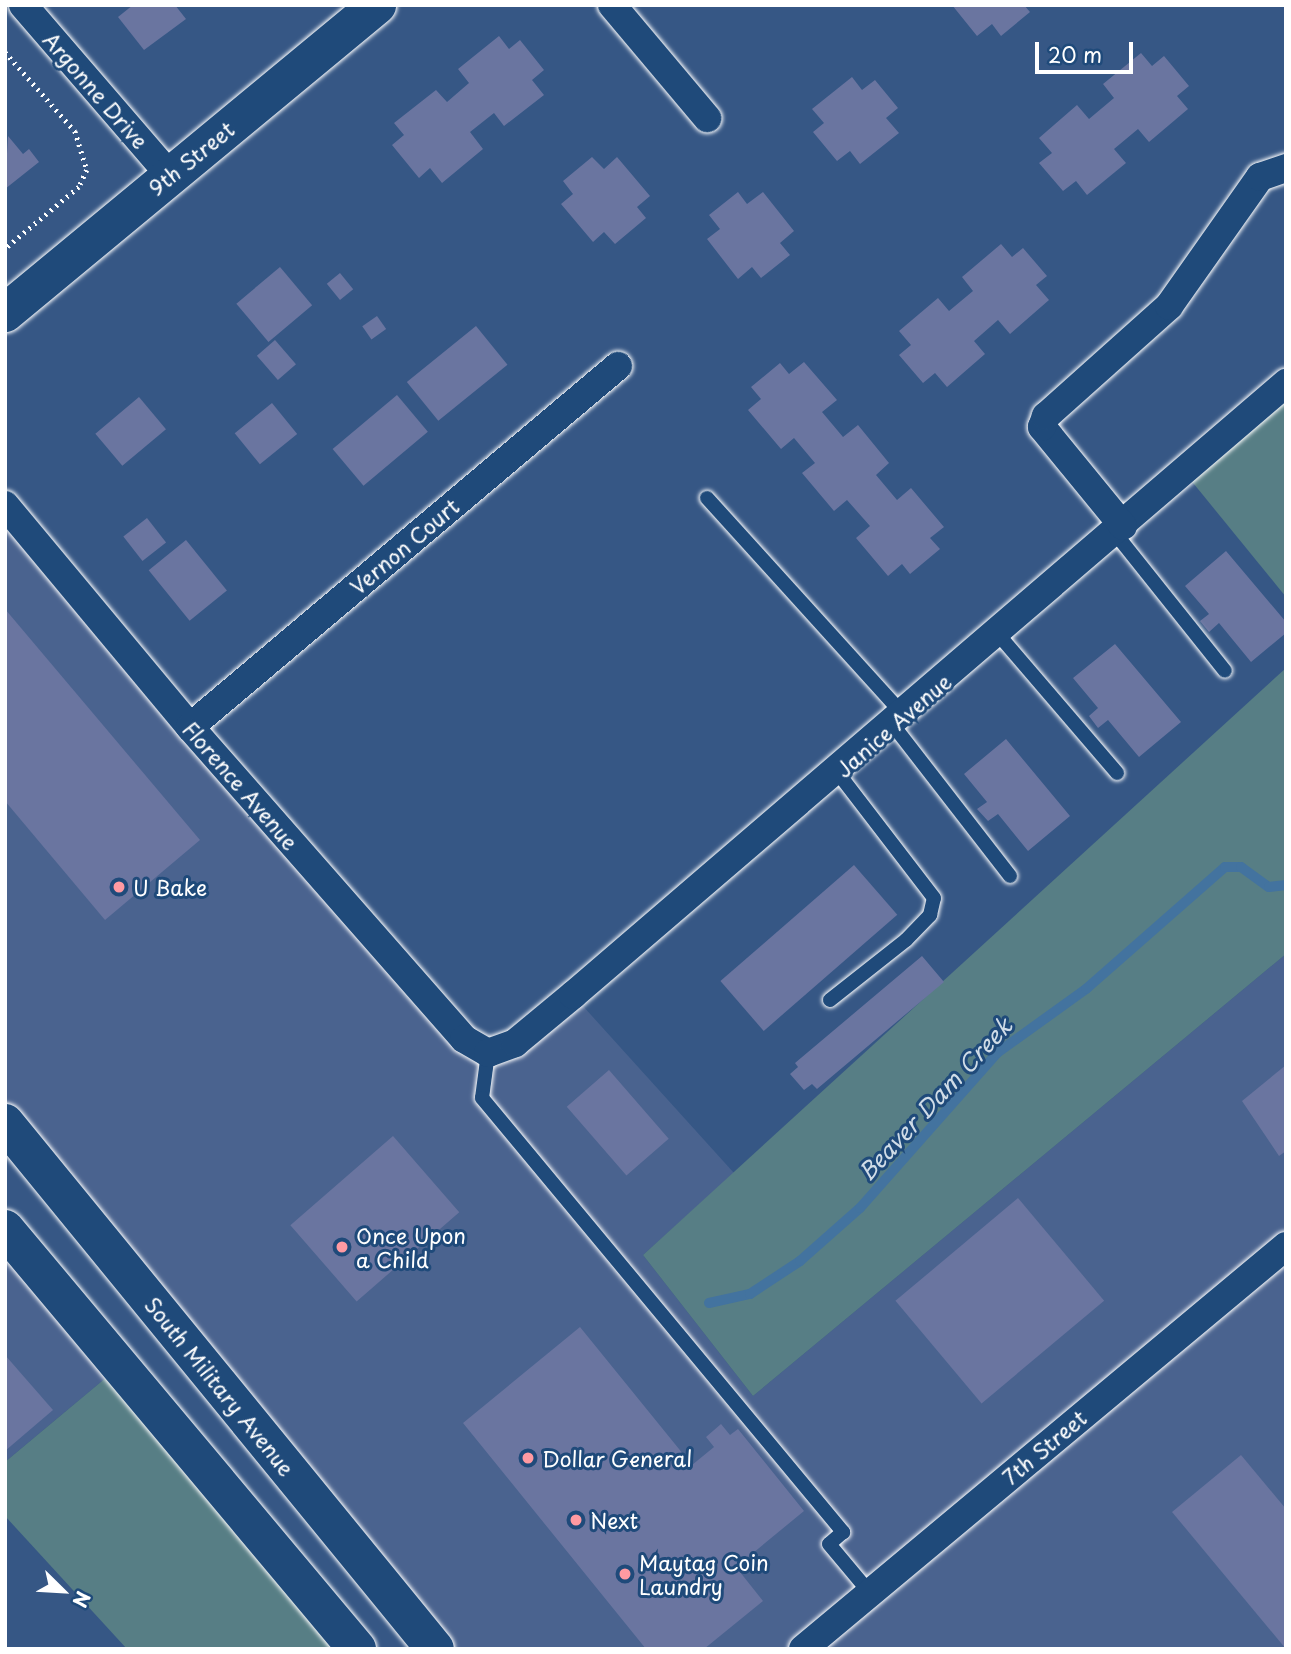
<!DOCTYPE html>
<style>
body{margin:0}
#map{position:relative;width:1291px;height:1654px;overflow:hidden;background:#365785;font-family:"Playpen Sans",sans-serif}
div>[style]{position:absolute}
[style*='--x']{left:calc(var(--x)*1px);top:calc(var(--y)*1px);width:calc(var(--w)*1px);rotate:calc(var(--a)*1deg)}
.built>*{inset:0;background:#4a638f}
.green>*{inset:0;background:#577e85}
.stream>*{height:10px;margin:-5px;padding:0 5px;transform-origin:5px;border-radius:5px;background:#43739f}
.building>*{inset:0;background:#6a75a0;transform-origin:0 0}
.path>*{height:4.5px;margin-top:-2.25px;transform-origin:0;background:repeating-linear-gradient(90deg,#fff 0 2px,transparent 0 7px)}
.roads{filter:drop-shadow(0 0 2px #fff) drop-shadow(0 0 2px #fff)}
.lane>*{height:14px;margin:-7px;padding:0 7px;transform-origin:7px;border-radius:7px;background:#1f4a7a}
.street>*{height:28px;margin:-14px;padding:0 14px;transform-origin:14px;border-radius:14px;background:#1f4a7a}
.secondary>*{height:38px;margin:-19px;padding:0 19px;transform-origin:19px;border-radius:19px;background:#1f4a7a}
.dots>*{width:19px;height:19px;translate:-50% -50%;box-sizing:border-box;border:4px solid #1f4a7a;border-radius:50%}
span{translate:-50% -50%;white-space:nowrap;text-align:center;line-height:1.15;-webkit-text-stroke:6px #1f4a7a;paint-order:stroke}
.street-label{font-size:21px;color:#fff}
.poi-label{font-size:21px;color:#fff}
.left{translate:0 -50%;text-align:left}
.water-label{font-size:23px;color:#d0dce7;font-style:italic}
.frame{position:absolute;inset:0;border:7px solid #fff;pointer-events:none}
.north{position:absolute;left:28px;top:1556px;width:70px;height:70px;-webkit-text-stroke:5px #1f4a7a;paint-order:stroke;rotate:114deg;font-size:19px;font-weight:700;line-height:28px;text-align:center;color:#fff}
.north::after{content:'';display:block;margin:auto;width:24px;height:32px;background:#fff;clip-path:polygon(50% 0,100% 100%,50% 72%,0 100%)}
.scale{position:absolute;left:1035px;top:42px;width:98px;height:32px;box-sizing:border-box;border:4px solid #fff;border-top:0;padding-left:9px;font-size:21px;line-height:24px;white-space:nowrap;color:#fff;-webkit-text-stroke:5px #1f4a7a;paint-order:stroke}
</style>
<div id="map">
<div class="built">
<i style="clip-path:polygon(5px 505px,488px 1053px,573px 995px,734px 1173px,643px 1255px,753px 1396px,1286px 954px,1286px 1649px,435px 1649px,5px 1123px)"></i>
<i style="clip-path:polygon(5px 1229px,120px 1366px,5px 1462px)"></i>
</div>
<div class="green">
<i style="clip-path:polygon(1286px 383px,1286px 597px,1185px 473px)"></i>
<i style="clip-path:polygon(1286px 668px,1286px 954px,753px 1396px,643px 1255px)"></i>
<i style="clip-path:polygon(120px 1366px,357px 1649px,127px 1649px,5px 1516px,5px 1462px)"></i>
</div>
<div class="stream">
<i style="--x:709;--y:1303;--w:42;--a:-12.4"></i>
<i style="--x:750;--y:1294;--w:60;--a:-33.4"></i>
<i style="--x:800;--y:1261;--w:80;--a:-41.5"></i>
<i style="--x:860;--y:1208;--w:207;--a:-48.5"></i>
<i style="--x:997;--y:1053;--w:110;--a:-35.7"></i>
<i style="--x:1086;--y:989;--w:185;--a:-41.3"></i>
<i style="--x:1225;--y:867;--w:16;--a:0"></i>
<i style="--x:1241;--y:867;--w:34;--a:36"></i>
<i style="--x:1269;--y:887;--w:17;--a:-7"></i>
</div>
<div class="building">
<i style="clip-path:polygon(133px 5px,175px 5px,186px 19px,144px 50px,118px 17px)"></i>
<i style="clip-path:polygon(952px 5px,1024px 5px,1030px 12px,1001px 36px,992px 24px,977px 36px)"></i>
<i style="clip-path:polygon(499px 36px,509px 49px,520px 40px,544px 70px,532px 80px,544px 95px,504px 126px,494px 113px,470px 132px,483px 149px,442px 183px,430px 168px,419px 178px,392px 145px,404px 135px,394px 123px,436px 90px,447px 102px,469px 83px,458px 69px)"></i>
<i style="clip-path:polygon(1141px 53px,1152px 66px,1164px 56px,1189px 86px,1177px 96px,1188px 109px,1149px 142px,1138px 129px,1114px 149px,1126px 163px,1087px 195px,1076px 181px,1063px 191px,1039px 163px,1052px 153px,1039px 138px,1077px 105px,1089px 119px,1114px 98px,1103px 84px)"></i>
<i style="clip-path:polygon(852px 77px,862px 90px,875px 80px,898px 108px,886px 118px,899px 133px,860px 164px,850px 151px,837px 161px,813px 132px,824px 123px,812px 109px)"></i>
<i style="clip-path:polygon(8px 136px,23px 154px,29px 149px,39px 162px,5px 189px)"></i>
<i style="clip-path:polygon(592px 157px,604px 169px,617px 157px,650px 196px,637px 207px,646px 218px,615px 244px,604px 232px,593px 242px,561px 204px,573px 194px,563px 181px)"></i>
<i style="clip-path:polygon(738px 192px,747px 204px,763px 192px,794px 231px,780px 243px,790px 255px,761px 278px,752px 267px,738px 279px,707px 239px,720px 229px,709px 215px)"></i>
<i style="clip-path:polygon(1001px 244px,1012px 257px,1023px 248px,1047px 276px,1036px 285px,1049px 300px,1010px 334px,998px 320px,974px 341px,985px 354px,947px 387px,935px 373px,923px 383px,899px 355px,911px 345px,899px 331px,938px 298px,949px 311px,973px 291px,962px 277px)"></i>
<i style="left:280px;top:267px;width:50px;height:57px;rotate:50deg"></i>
<i style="left:340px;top:273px;width:21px;height:17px;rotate:51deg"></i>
<i style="left:377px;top:316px;width:16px;height:18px;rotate:55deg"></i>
<i style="left:476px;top:326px;width:50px;height:89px;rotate:51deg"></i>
<i style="left:275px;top:340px;width:32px;height:24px;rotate:49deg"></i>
<i style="clip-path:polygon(804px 362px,837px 400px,822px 412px,843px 437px,858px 425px,889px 463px,876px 475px,897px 500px,911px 488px,944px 527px,930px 538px,940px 549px,910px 574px,902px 564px,888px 576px,856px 538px,870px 526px,847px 500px,834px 511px,802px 473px,815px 463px,794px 438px,781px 449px,748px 410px,761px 399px,751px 387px,780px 363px,789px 374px)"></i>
<i style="left:397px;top:395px;width:48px;height:84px;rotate:50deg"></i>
<i style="left:139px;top:397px;width:42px;height:57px;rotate:50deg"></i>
<i style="left:272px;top:403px;width:40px;height:48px;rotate:51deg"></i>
<i style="left:147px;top:518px;width:31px;height:30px;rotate:52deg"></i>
<i style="left:186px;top:540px;width:65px;height:48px;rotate:51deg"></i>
<i style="clip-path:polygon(1226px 551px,1286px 622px,1286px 633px,1251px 662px,1219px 623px,1209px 632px,1200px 621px,1209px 614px,1185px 586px)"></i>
<i style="clip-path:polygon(5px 609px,200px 840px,105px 920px,5px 801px)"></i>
<i style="clip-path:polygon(1115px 644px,1181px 722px,1139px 757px,1108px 720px,1098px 728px,1089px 716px,1098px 708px,1073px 678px)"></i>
<i style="clip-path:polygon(1006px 739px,1070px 816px,1028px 851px,998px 814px,988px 821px,977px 809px,987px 802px,964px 774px)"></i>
<i style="left:854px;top:865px;width:66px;height:177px;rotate:49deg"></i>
<i style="clip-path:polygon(922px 956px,944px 982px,817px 1089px,812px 1084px,804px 1090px,790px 1074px,798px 1067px,795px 1063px)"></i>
<i style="clip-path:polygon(1286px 1065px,1286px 1151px,1279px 1156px,1242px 1101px)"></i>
<i style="left:609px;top:1070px;width:91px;height:56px;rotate:49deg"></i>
<i style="left:393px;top:1136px;width:101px;height:136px;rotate:49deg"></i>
<i style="left:1018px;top:1198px;width:134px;height:160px;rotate:50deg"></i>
<i style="clip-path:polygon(580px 1327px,692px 1465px,714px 1447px,706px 1437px,721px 1424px,730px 1435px,738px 1429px,804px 1511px,736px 1567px,763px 1601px,704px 1649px,646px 1649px,463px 1423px)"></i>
<i style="clip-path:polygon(5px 1355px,53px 1410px,5px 1451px)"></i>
<i style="clip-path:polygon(1241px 1455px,1286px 1509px,1286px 1649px,1172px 1512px)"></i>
</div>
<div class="path">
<i style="--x:5;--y:52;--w:106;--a:48.5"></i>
<i style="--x:75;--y:131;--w:41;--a:72.9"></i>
<i style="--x:87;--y:170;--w:19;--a:115"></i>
<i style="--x:79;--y:187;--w:97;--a:140"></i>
</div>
<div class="roads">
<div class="lane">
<i style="--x:707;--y:498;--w:293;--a:47.8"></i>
<i style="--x:1115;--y:533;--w:176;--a:51.4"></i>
<i style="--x:998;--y:634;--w:183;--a:49.4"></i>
<i style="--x:893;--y:725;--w:191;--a:52.2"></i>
<i style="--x:830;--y:1000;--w:97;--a:-38.3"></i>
<i style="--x:906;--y:940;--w:35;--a:-46"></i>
<i style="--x:930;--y:915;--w:17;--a:-77"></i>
<i style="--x:934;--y:898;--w:158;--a:-127.5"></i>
<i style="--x:488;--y:1053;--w:45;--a:97.6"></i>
<i style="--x:482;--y:1098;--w:565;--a:50.25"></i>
<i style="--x:843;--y:1532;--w:18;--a:139"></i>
<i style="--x:829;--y:1544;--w:64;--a:50.1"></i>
</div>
<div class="street">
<i style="--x:23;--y:5;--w:223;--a:49.2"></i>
<i style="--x:612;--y:5;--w:148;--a:49.9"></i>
<i style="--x:5;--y:505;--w:289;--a:50.2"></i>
<i style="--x:190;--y:727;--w:415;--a:48.7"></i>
<i style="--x:464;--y:1039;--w:28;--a:30"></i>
<i style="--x:488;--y:1053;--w:29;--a:-20"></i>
<i style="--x:515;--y:1043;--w:75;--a:-39.6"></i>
<i style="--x:573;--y:995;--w:940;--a:-40.64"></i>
<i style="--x:1123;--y:526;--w:128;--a:-129.3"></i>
<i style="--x:1042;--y:427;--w:12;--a:-70"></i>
<i style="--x:1046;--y:416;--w:165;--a:-41.8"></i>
<i style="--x:1169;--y:306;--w:158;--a:-54.8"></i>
<i style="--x:1260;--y:177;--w:28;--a:-19"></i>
<i style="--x:190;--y:727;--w:560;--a:-40.15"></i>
<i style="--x:803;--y:1649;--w:629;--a:-39.84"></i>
</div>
<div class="secondary">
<i style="--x:5;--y:313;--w:483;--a:-39.6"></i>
<i style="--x:5;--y:1123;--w:679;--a:50.73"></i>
<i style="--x:5;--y:1229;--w:548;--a:50.03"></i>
</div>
</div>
<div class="dots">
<i style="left:119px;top:887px;background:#ff9aa2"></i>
<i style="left:342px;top:1247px;background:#ff9aa2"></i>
<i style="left:528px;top:1458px;background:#ff9aa2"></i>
<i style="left:576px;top:1520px;background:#ff9aa2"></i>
<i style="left:625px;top:1574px;background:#ff9aa2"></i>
</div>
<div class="street-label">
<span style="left:96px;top:90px;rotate:49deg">Argonne Drive</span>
<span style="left:191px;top:158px;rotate:-39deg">9th Street</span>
<span style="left:404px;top:546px;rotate:-40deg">Vernon Court</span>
<span style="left:893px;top:725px;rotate:-41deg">Janice Avenue</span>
<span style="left:241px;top:785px;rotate:49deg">Florence Avenue</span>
<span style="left:220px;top:1386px;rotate:51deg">South Military Avenue</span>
<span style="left:1044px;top:1447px;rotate:-40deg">7th Street</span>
</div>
<div class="poi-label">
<span class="left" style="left:133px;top:887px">U Bake</span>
<span class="left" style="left:356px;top:1247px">Once Upon<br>a Child</span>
<span class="left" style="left:542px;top:1458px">Dollar General</span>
<span class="left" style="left:590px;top:1520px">Next</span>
<span class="left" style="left:639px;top:1574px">Maytag Coin<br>Laundry</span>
</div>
<div class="water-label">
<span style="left:935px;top:1099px;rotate:-47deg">Beaver Dam Creek</span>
</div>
<div class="frame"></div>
<div class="north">N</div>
<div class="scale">20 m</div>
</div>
